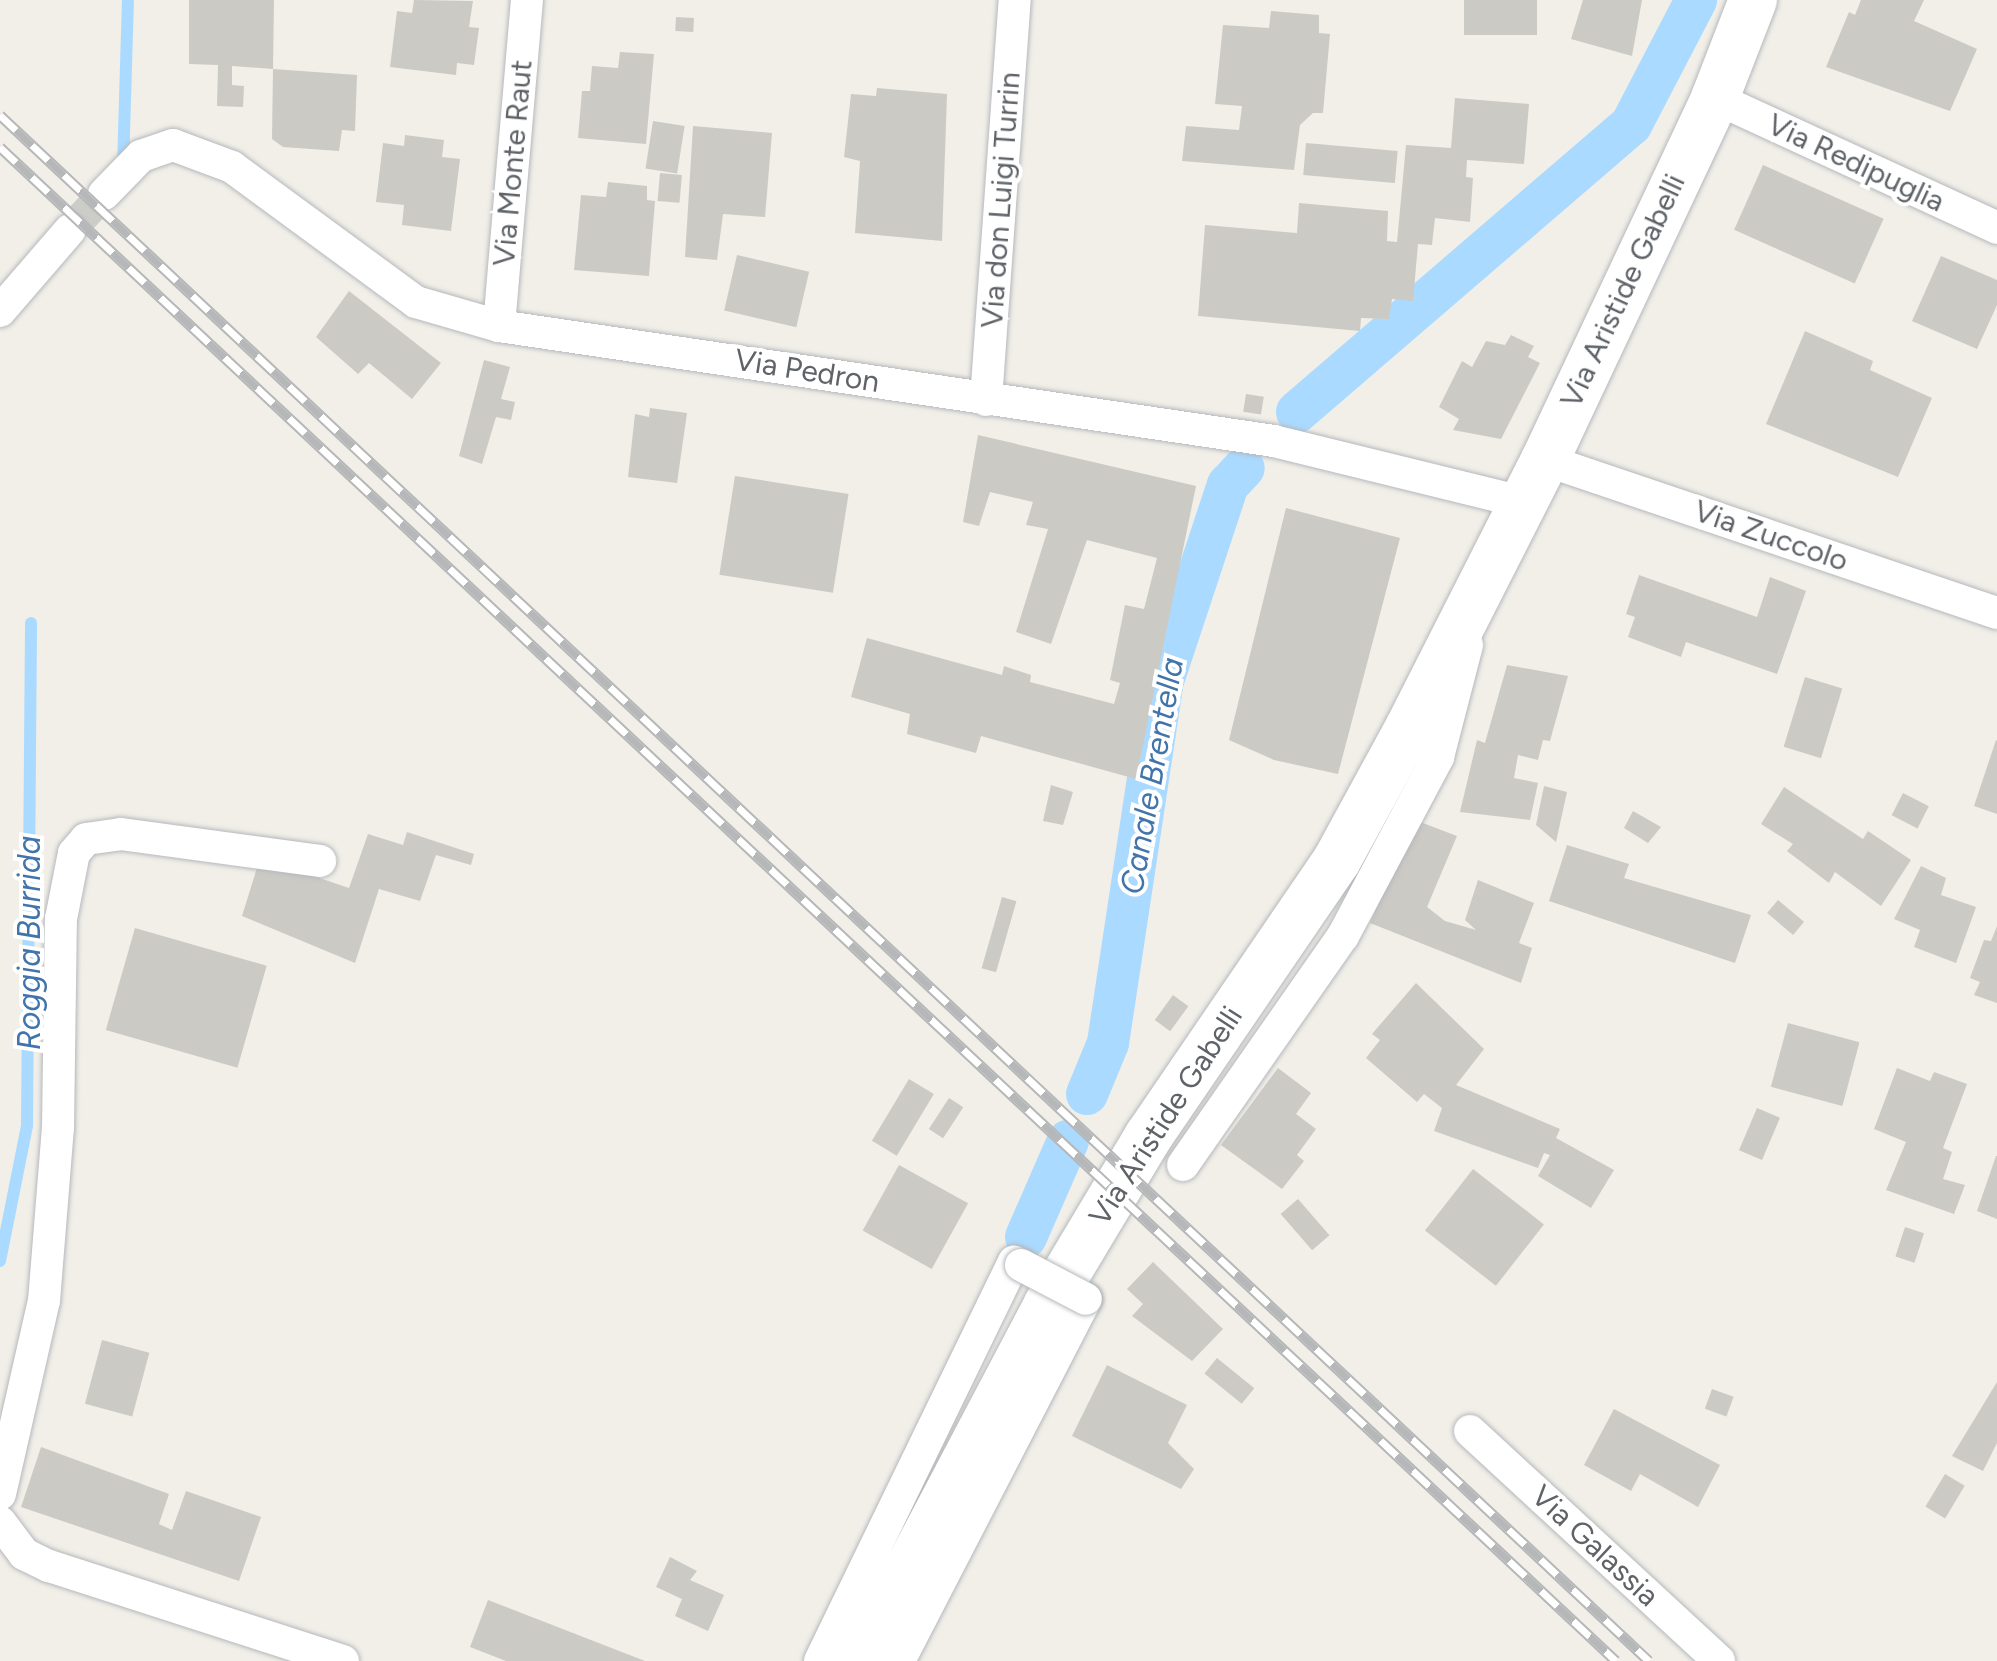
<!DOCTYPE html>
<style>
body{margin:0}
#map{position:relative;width:1997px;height:1661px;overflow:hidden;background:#f1efe8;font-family:Figtree,sans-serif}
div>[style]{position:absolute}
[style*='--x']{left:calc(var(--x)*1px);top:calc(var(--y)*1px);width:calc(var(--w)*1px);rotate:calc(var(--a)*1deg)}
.stream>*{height:12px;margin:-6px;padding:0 6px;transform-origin:6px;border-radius:6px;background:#aadaff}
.canal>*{height:42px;margin:-21px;padding:0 21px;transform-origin:21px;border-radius:21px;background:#aadaff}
.building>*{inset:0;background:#cccac5;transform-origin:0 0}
.street-tunnel>*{height:32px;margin-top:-16px;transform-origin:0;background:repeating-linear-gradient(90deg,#ccccc8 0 32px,transparent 0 48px)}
.roads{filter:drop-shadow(0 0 2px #b5b8bc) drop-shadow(0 0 2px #b5b8bc)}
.street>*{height:32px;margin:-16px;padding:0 16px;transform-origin:16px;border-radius:16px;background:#fff}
.secondary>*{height:48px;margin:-24px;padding:0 24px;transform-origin:24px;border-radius:24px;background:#fff}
.rail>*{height:11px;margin-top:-5.5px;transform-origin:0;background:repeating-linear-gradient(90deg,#fff 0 22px,#b6b7b8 0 44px);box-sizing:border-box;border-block:2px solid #b6b7b8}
.bridges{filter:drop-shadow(0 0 2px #b5b8bc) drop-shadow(0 0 2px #b5b8bc)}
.street-bridge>*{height:32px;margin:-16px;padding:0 16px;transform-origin:16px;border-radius:16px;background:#fff}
span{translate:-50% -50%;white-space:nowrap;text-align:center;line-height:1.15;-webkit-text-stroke:8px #fff;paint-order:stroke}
.street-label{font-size:30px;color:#5f6368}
.water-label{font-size:32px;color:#4174aa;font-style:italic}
</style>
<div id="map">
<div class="stream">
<i style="--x:123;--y:167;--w:167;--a:-88.3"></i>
<i style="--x:0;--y:1261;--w:138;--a:-78.7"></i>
<i style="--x:27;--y:1126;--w:503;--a:-89.54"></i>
</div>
<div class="canal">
<i style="--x:1297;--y:412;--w:440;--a:-40.7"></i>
<i style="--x:1631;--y:125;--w:141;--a:-62.5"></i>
<i style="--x:1087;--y:1094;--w:55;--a:-67.6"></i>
<i style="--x:1108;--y:1043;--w:363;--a:-81.4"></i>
<i style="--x:1162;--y:684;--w:210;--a:-71.7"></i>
<i style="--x:1228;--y:485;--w:23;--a:-47"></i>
<i style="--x:1026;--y:1237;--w:105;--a:-66.4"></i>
</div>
<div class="building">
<i style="clip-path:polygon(189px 0,274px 0,273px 69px,232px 66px,232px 85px,244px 86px,243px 107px,217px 106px,218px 65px,189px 64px)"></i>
<i style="clip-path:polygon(414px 0,473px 1px,469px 27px,479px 28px,474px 65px,457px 63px,456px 75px,390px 67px,397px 11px,412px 13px)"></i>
<i style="left:1464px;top:0;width:73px;height:35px"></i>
<i style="clip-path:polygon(1583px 0,1642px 0,1632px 56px,1571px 39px)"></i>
<i style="clip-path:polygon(1861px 0,1924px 0,1914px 21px,1977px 49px,1950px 111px,1826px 67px,1849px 12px,1855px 15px)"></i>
<i style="clip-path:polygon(1271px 11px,1319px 15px,1319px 33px,1330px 34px,1323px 113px,1313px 113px,1300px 125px,1294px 170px,1182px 161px,1186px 126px,1239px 130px,1242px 106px,1215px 104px,1223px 25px,1269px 28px)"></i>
<i style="left:676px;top:17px;width:18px;height:14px;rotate:3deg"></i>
<i style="clip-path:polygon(620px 52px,654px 54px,646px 144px,578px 138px,582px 91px,590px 91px,592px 66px,618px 68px)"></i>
<i style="clip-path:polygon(273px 69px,357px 75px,355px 131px,342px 130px,339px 151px,283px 147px,272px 139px)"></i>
<i style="clip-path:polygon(877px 88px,947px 94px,942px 241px,855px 233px,860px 161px,844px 157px,851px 94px,876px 96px)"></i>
<i style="clip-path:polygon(1455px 98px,1529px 104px,1524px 164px,1467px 160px,1466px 177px,1473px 178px,1470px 222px,1435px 218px,1432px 245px,1418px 244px,1413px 301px,1392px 299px,1389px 319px,1361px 318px,1360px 331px,1198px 316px,1205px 225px,1297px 233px,1299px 203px,1388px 211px,1387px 241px,1397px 242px,1406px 145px,1451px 148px)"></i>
<i style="left:653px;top:121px;width:32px;height:48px;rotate:9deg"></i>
<i style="clip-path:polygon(693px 126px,772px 133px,765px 217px,723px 214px,717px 260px,685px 257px)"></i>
<i style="clip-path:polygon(405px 135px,444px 140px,442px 157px,460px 159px,451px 231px,402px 225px,404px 205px,376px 202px,383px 143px,404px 146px)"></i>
<i style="left:1306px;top:143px;width:92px;height:32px;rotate:5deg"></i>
<i style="left:1763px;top:165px;width:132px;height:71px;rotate:24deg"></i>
<i style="left:660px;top:173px;width:22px;height:28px;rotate:5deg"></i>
<i style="clip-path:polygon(608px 182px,647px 186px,647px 200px,655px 201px,649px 276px,574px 270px,581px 195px,606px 197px)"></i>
<i style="left:737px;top:255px;width:74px;height:57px;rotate:13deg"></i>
<i style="clip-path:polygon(1941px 256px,1997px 280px,1997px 305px,1977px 349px,1912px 321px)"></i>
<i style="clip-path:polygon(349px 291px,441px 363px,412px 399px,369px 363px,358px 374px,316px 337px)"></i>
<i style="clip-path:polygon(1805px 331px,1873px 361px,1870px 370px,1932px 398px,1898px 477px,1766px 424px)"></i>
<i style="clip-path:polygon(1511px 335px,1534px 346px,1528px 357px,1540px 363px,1501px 439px,1453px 430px,1459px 419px,1439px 407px,1462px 361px,1472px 367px,1486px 341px,1505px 345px)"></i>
<i style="clip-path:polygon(484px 360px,510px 367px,501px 399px,515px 402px,511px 420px,496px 417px,482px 464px,459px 456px)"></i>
<i style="left:1246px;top:394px;width:18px;height:18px;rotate:9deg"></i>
<i style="clip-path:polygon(650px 408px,687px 413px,677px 483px,628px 477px,635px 414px,649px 417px)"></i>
<i style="clip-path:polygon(978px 435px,1196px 486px,1136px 779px,981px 736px,976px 753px,907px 734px,910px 714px,851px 697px,867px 638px,1002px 675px,1004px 666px,1031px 675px,1030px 682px,1114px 704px,1120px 683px,1110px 680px,1125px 605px,1144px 609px,1157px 558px,1087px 540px,1051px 644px,1016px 632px,1048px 529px,1026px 525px,1033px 502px,990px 492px,979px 526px,963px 522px)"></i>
<i style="left:735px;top:476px;width:115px;height:100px;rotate:9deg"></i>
<i style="clip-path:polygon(1286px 508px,1400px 538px,1338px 774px,1274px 760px,1229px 740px)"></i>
<i style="clip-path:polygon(1639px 575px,1757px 617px,1770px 577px,1806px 591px,1777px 674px,1686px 642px,1681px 657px,1628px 637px,1635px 617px,1626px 614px)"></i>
<i style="clip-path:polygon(1507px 665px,1568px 676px,1550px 741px,1543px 740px,1538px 760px,1518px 755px,1514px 778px,1538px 783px,1530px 820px,1460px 812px,1477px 740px,1485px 743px)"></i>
<i style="left:1805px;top:677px;width:39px;height:73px;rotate:17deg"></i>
<i style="clip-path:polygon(1996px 740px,1997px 741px,1997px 814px,1974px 806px)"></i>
<i style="clip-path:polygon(1051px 785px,1073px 792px,1063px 825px,1043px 821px)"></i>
<i style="clip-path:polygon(1544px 786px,1567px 792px,1556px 842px,1536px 825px)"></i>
<i style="clip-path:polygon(1784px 787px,1863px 839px,1868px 831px,1911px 860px,1881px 906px,1835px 872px,1829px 883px,1787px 851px,1793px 844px,1761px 824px)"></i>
<i style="left:1903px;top:793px;width:29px;height:25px;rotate:27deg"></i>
<i style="clip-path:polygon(1633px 811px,1661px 827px,1648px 843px,1624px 828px)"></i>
<i style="clip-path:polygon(1415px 820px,1457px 836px,1427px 907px,1445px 921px,1476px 930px,1465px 920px,1478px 880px,1534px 903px,1519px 943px,1532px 948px,1521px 983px,1370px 923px)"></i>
<i style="clip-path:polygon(407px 832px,474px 854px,471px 865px,436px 855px,420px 901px,379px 889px,355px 963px,242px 916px,260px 858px,349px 888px,368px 834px,403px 845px)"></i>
<i style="clip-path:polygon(1567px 845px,1629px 864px,1624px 878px,1751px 915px,1735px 963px,1549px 901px)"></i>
<i style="clip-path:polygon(1921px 866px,1946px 878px,1941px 895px,1976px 907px,1956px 963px,1914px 947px,1920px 930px,1894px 919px)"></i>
<i style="left:1002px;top:897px;width:15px;height:74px;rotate:16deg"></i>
<i style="left:1778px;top:900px;width:34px;height:17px;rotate:40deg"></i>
<i style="clip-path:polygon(1997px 926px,1997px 1003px,1974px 995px,1980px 982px,1970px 978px,1984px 940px,1991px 941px)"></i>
<i style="left:135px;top:928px;width:137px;height:106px;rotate:16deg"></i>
<i style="clip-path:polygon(1416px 983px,1484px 1049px,1456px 1085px,1560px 1129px,1556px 1138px,1614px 1170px,1591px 1208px,1538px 1176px,1550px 1155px,1544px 1153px,1538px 1168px,1434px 1131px,1442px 1108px,1424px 1094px,1417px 1102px,1366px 1058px,1380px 1040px,1372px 1034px)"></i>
<i style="left:1173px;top:995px;width:19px;height:31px;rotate:36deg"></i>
<i style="left:1788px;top:1023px;width:74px;height:66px;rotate:15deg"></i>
<i style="clip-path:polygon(1278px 1068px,1311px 1093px,1296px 1114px,1316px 1129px,1297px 1155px,1304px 1161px,1282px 1189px,1221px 1145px)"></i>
<i style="clip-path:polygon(1897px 1068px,1930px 1081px,1934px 1072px,1967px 1084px,1943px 1148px,1952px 1152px,1943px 1179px,1965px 1185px,1954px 1214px,1886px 1190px,1906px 1142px,1874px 1129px)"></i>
<i style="left:909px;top:1079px;width:29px;height:72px;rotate:31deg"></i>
<i style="left:949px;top:1098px;width:17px;height:37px;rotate:33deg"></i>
<i style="left:1757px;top:1108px;width:25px;height:46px;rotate:23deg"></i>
<i style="clip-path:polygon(1996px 1156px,1997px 1156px,1997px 1219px,1977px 1211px)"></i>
<i style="left:899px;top:1165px;width:79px;height:75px;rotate:29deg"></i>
<i style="left:1473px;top:1169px;width:90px;height:78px;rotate:38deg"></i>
<i style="left:1298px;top:1199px;width:48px;height:23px;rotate:49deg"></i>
<i style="left:1905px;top:1227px;width:20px;height:31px;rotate:18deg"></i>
<i style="clip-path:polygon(1153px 1262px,1223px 1329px,1192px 1361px,1132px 1316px,1143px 1304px,1127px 1289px)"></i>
<i style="left:102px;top:1340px;width:49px;height:66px;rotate:15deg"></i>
<i style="left:1217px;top:1358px;width:48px;height:20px;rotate:39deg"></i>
<i style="clip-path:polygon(1107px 1365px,1187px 1405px,1168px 1443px,1194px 1469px,1181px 1489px,1072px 1436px)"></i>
<i style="clip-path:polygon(1997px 1382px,1997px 1443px,1983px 1471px,1952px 1456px)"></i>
<i style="left:1712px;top:1389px;width:23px;height:21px;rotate:20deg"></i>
<i style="clip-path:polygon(1614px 1409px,1720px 1465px,1698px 1507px,1640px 1474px,1631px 1491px,1584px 1465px)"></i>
<i style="clip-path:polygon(41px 1447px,169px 1494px,159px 1524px,172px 1530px,186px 1491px,261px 1517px,239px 1581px,21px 1507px)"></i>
<i style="left:1945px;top:1474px;width:23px;height:38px;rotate:31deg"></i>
<i style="clip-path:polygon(670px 1557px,697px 1571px,690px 1580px,724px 1595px,708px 1631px,675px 1616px,682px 1599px,656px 1587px)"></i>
<i style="clip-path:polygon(488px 1600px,645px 1661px,506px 1661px,470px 1647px)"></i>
</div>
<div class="street-tunnel">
<i style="--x:70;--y:230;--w:50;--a:-46.6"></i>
</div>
<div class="roads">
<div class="street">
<i style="--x:1715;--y:98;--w:311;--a:24.7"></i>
<i style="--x:104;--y:194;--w:53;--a:-45.8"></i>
<i style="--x:141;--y:156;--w:34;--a:-19"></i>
<i style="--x:173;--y:145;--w:63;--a:20.4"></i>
<i style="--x:232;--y:167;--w:228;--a:36.3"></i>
<i style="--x:416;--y:302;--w:86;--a:16.1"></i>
<i style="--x:499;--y:326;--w:783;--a:8.44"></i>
<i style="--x:1274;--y:441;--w:252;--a:13.8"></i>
<i style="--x:0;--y:311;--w:107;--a:-49.2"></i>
<i style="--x:499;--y:326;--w:327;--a:-85.1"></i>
<i style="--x:986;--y:400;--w:401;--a:-85.9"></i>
<i style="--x:1545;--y:460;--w:477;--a:18.7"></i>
<i style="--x:1183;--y:1165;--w:279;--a:-55.1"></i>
<i style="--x:1343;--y:936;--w:203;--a:-62"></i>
<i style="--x:1438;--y:757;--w:116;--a:-75.5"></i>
<i style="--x:1470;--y:1431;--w:339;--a:42.7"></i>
<i style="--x:0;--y:1494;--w:198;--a:-77.2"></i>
<i style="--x:44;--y:1301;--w:174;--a:-85.4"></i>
<i style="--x:58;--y:1128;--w:209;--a:-89.2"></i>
<i style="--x:61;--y:919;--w:67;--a:-78.9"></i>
<i style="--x:74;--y:853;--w:18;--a:-49"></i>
<i style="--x:86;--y:839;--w:35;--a:-8"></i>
<i style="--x:121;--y:834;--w:201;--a:7.7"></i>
<i style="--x:0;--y:1522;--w:40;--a:53"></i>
<i style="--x:24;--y:1554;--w:28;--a:26"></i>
<i style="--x:49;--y:1566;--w:309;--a:17.9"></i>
<i style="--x:820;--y:1661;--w:444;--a:-64.1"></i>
<i style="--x:1014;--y:1262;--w:8;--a:23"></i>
<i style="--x:899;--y:1661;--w:407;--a:-62.7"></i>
</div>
<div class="secondary">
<i style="--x:860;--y:1661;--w:403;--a:-62.2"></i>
<i style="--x:1048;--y:1304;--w:195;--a:-59.1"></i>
<i style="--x:1148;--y:1137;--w:335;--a:-55.7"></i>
<i style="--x:1337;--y:860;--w:150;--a:-61.4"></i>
<i style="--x:1409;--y:728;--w:301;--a:-63.1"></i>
<i style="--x:1545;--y:460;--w:400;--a:-64.8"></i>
<i style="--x:1715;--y:98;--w:105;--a:-68.8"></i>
</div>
</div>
<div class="rail">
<i style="--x:0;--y:115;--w:2260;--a:43.15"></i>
<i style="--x:0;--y:147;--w:2214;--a:43.13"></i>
</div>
<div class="bridges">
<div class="street-bridge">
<i style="--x:1021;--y:1265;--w:73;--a:27.6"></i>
</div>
</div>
<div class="street-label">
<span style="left:513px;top:163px;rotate:-85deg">Via Monte Raut</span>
<span style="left:1856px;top:163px;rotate:25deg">Via Redipuglia</span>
<span style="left:1001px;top:200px;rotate:-86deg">Via don Luigi Turrin</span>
<span style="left:1623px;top:291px;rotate:-65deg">Via Aristide Gabelli</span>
<span style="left:807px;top:371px;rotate:9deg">Via Pedron</span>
<span style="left:1771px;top:536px;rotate:19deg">Via Zuccolo</span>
<span style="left:1166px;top:1116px;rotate:-57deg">Via Aristide Gabelli</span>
<span style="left:1595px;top:1546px;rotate:43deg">Via Galassia</span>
</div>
<div class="water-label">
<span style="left:1152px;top:776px;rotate:-80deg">Canale Brentella</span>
<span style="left:29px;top:943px;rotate:-90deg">Roggia Burrida</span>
</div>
</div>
